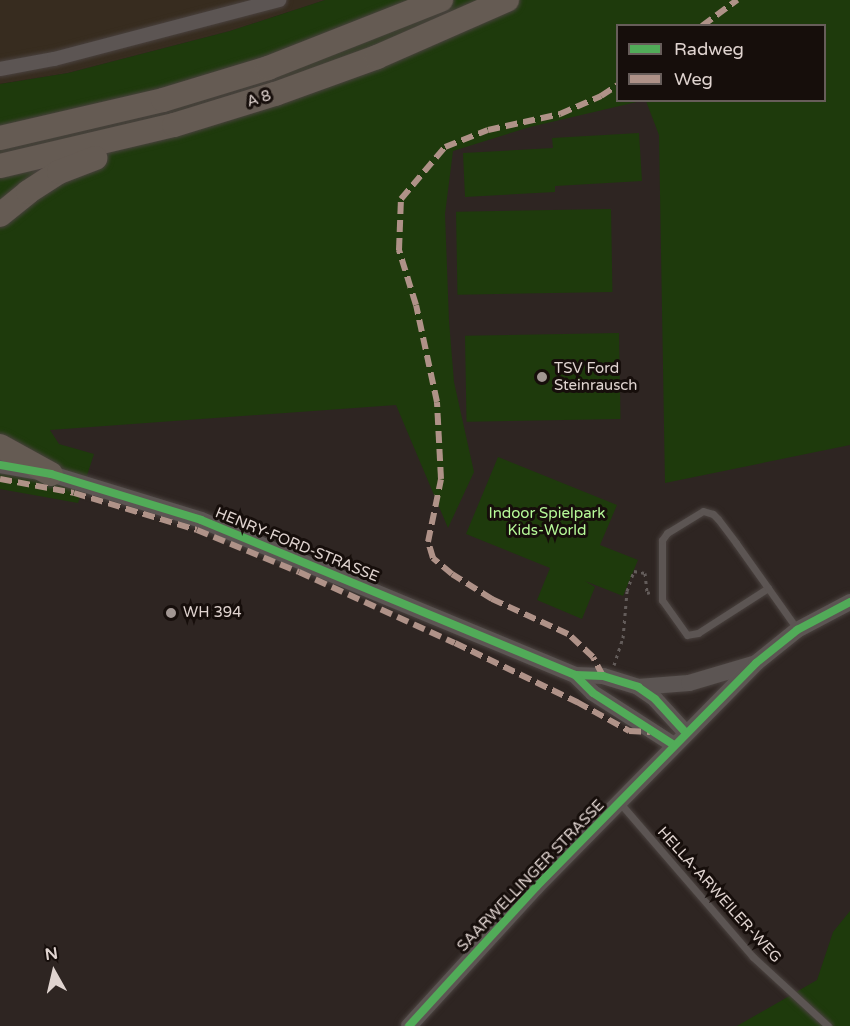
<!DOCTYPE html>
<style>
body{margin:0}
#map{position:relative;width:850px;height:1026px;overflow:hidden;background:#2e2522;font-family:"Varela Round",sans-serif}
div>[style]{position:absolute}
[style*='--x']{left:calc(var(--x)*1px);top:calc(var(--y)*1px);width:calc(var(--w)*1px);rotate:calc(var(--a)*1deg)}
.industrial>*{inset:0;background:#372c1f}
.green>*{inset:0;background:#1e3a0c;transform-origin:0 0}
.path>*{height:3px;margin-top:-1.5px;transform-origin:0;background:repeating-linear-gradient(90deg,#635c5a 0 3px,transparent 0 7.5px)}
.roads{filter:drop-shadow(0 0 2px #4a423f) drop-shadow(0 0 2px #4a423f)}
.service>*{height:7px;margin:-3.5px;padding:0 3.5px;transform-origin:3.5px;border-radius:3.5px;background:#5c5553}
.minor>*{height:14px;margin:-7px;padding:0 7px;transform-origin:7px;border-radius:7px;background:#5c5553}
.tertiary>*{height:16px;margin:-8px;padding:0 8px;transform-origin:8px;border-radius:8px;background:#5c5553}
.motorway>*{height:24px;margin:-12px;padding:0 12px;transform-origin:12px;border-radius:12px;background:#655b53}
.quiet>*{height:6px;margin-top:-3px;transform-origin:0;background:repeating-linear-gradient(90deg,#af9288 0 12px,transparent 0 18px)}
.cycleway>*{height:8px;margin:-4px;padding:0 4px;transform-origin:4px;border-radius:4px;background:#51ab58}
.dots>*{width:16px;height:16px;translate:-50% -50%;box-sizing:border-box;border:3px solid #160e0b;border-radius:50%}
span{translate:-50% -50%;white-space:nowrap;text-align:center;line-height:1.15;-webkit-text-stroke:6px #160e0b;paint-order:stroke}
.street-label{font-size:15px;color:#e0d4d0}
.poi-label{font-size:15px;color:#e0d4d0}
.left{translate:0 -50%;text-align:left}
.park-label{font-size:15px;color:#b6f998}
.legend{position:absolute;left:616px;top:24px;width:210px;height:78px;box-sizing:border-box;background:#160e0b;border:2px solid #675d5a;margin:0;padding:8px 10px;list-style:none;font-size:18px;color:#e0d4d0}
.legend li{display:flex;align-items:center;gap:12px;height:30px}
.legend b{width:30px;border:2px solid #675d5a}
.north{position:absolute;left:24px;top:942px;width:60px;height:60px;-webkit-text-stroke:4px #160e0b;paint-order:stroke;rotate:352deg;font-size:16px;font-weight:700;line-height:24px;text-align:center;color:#e0d4d0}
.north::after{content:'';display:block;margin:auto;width:21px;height:27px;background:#e0d4d0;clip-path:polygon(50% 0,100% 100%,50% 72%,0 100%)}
</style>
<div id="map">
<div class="industrial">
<i style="clip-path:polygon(0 0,325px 0,230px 31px,68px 73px,0 84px)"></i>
</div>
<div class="green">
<i style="clip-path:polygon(325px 0,850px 0,850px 445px,665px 483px,659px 135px,646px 101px,824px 100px,824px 26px,618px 26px,618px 100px,641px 101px,530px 127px,453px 151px,445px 214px,449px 321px,454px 382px,474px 472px,448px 528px,396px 405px,50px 430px,59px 444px,94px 454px,78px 503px,0 489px,0 84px,68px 73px,230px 31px)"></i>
<i style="clip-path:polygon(639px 133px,642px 181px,555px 186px,555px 192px,465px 197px,463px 153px,553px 148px,552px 138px)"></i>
<i style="left:611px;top:209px;width:83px;height:155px;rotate:89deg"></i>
<i style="left:619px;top:333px;width:86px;height:154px;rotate:89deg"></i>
<i style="clip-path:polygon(498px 457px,617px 505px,600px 545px,638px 560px,623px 596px,585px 581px,595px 587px,582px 619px,537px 600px,550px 568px,466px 534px)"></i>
<i style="clip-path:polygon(850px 911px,850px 1026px,737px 1026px,817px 980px,833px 932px)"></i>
</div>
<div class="path">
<i style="--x:614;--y:665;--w:28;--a:-72"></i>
<i style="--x:623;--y:638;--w:47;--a:-85.1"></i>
<i style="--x:627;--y:591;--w:21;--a:-71"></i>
<i style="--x:634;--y:571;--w:11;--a:10"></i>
<i style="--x:645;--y:573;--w:20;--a:84"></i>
<i style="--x:647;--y:593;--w:3;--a:-18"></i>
</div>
<div class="roads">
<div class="service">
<i style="--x:768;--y:588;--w:83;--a:147.3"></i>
<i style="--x:698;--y:633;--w:11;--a:170"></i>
<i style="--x:687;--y:635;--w:43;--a:-125.5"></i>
<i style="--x:662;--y:600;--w:60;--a:-90"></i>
<i style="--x:662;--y:540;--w:9;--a:-54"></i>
<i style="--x:667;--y:533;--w:42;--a:-31.4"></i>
<i style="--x:703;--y:511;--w:10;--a:17"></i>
<i style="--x:713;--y:514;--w:7;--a:45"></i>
<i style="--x:718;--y:519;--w:30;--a:53"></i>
<i style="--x:736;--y:543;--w:55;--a:54.6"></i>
<i style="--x:768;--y:588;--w:50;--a:54.7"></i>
<i style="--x:620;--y:803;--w:203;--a:49.2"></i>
<i style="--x:753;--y:957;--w:102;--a:42.6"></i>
</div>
<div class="minor">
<i style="--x:0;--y:69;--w:55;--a:-10.5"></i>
<i style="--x:54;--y:59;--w:233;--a:-14.7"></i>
</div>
<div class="tertiary">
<i style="--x:0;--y:465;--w:52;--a:10"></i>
<i style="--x:51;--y:474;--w:157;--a:17"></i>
<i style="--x:201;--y:520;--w:405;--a:22.5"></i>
<i style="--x:575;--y:675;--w:28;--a:2"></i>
<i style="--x:603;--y:676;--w:37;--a:17"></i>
<i style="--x:638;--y:687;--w:21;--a:35"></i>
<i style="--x:655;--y:699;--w:46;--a:47.6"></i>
<i style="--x:575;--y:675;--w:25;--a:45"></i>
<i style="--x:593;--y:693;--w:96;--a:32.7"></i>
<i style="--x:638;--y:687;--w:51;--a:-4.5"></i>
<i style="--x:689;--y:683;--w:67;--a:-16.5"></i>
<i style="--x:409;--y:1026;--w:188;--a:-47.6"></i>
<i style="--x:536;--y:887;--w:314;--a:-45.5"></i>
<i style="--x:756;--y:663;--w:53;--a:-38.8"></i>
<i style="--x:797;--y:630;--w:60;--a:-27.8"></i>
</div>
<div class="motorway">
<i style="--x:0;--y:138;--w:167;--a:-13.1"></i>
<i style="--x:163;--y:100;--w:110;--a:-16.9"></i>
<i style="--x:268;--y:68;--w:186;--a:-21.5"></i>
<i style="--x:0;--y:166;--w:179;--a:-13.3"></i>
<i style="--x:174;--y:125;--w:106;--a:-17.1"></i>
<i style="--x:275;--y:94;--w:109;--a:-19.9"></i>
<i style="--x:377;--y:57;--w:142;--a:-23.7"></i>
<i style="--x:0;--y:215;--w:36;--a:-39"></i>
<i style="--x:28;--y:192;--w:37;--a:-33"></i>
<i style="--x:59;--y:172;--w:39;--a:-21"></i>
<i style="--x:0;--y:446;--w:58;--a:28.8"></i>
</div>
</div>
<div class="quiet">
<i style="--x:702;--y:26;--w:44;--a:-36.6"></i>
<i style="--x:0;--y:479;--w:75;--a:10.7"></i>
<i style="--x:74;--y:493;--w:128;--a:16.7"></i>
<i style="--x:197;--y:530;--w:110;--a:22.4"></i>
<i style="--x:299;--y:572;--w:171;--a:24.5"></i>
<i style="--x:455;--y:643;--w:136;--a:25.8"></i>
<i style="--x:577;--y:702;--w:60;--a:29.1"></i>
<i style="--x:629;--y:731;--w:21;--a:3"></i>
<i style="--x:603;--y:676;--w:21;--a:-118"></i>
<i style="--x:593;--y:657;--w:34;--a:-137"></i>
<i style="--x:568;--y:634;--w:84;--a:-155.3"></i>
<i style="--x:492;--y:599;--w:47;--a:-148"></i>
<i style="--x:452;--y:574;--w:25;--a:-140"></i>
<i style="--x:433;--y:558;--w:17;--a:-107"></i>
<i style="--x:428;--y:542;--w:64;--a:-78.3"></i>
<i style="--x:441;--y:479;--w:77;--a:-93"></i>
<i style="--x:437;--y:402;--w:99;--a:-102.2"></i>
<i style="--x:416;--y:305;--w:58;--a:-107.2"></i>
<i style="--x:399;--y:250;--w:51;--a:-87.8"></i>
<i style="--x:401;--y:199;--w:68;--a:-49.8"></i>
<i style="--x:445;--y:147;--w:46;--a:-21.6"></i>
<i style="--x:488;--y:130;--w:74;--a:-12.5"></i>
<i style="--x:560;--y:114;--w:45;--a:-23.7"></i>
<i style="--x:601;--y:96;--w:20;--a:-33"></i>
</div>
<div class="cycleway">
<i style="--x:0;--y:465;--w:52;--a:10"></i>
<i style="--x:51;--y:474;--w:157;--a:17"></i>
<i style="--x:201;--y:520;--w:405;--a:22.5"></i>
<i style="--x:575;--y:675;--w:28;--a:2"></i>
<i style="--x:603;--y:676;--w:37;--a:17"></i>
<i style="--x:638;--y:687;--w:21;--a:35"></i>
<i style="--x:655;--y:699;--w:46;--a:47.6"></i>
<i style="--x:575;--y:675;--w:25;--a:45"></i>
<i style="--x:593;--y:693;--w:96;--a:32.7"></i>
<i style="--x:409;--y:1026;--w:188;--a:-47.6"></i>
<i style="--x:536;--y:887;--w:314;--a:-45.5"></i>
<i style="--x:756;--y:663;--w:53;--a:-38.8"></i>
<i style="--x:797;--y:630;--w:60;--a:-27.8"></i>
</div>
<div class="dots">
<i style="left:542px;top:377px;background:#a29793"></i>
<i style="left:171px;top:613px;background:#a29793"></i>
</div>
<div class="street-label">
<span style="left:259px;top:99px;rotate:-18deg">A 8</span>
<span style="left:297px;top:545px;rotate:22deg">HENRY-FORD-STRASSE</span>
<span style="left:531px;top:876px;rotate:-46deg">SAARWELLINGER STRASSE</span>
<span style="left:719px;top:895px;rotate:48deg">HELLA-ARWEILER-WEG</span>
</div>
<div class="poi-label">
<span class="left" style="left:554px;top:377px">TSV Ford<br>Steinrausch</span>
<span class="left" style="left:183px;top:613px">WH 394</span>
</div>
<div class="park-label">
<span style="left:547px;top:522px">Indoor Spielpark<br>Kids-World</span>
</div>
<ul class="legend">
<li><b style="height:8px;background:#51ab58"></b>Radweg</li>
<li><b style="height:8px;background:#af9288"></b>Weg</li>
</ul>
<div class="north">N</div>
</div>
